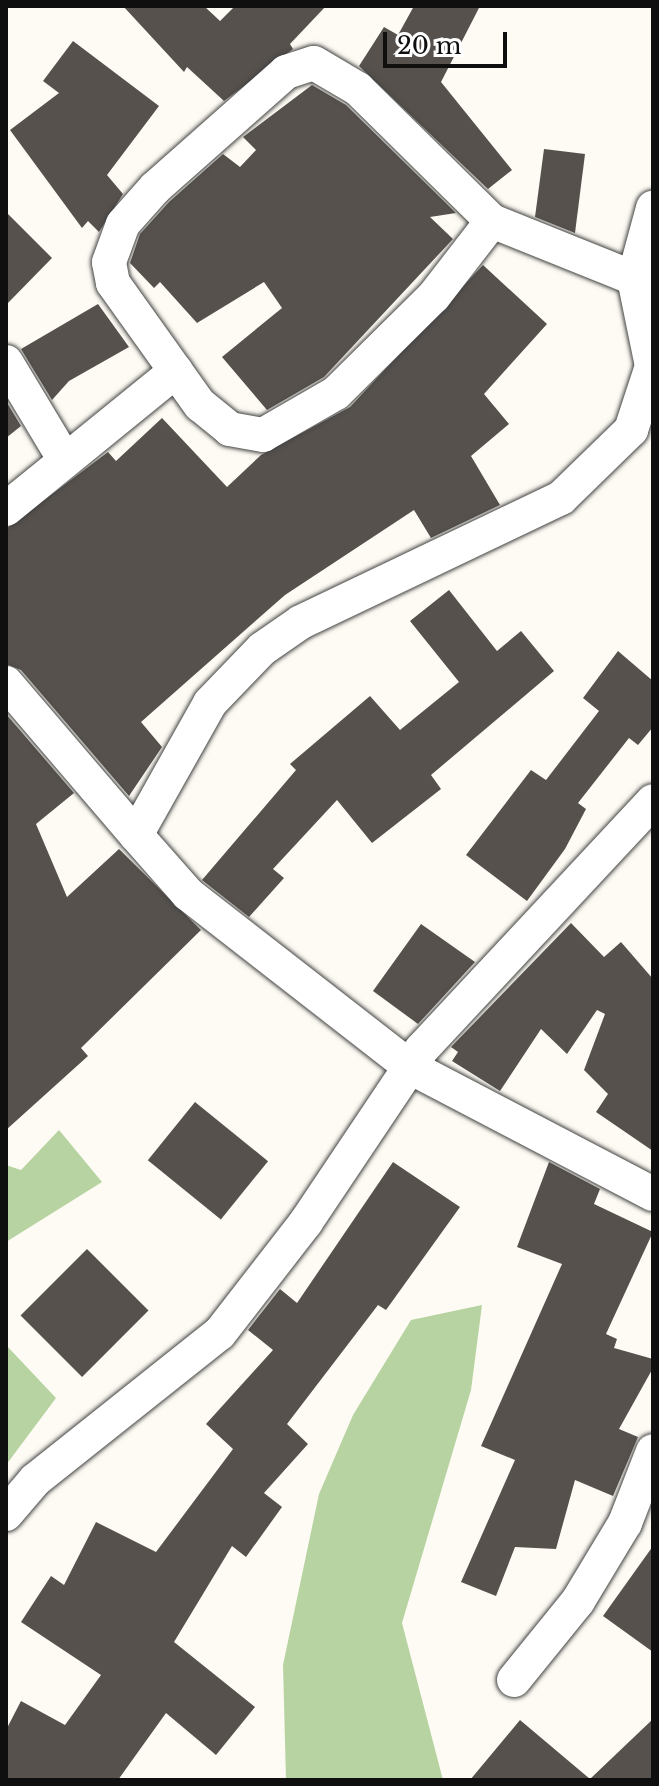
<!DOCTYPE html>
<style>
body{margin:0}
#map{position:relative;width:659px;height:1786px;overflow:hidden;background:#fdfbf3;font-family:"Libre Baskerville",serif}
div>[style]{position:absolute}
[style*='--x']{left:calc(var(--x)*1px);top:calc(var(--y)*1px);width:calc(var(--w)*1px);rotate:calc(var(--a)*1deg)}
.forest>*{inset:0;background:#b7d3a1}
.building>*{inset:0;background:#56514d;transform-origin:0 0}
.roads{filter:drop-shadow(0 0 2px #424242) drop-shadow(0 0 2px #424242)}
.street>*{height:34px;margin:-17px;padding:0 17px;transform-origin:17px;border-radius:17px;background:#fff}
span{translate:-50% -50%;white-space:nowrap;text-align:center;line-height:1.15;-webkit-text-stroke:8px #fff;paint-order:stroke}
.frame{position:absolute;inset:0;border:8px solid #0f0f0f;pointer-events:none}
.scale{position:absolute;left:383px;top:32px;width:124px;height:36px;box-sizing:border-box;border:4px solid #0f0f0f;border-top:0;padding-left:10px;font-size:24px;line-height:28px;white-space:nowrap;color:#0f0f0f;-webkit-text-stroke:6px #fff;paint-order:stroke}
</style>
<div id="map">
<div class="forest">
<i style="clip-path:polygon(59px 1130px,102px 1182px,6px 1242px,6px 1165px,21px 1170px)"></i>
<i style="clip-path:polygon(482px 1305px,471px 1390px,402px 1623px,443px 1780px,286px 1780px,283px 1665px,319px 1494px,353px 1415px,411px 1320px)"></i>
<i style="clip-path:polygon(6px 1345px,56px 1398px,6px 1465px)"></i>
</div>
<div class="building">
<i style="clip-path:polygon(123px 6px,204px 6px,220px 21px,235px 6px,326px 6px,290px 44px,293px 49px,224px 101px,187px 67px,184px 72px)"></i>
<i style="clip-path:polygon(414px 6px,480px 6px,441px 82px,512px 170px,488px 189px,359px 66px,384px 27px,398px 35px)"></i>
<i style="clip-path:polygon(73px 41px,159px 106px,107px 175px,123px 194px,99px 232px,88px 221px,82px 228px,10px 130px,59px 93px,43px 81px)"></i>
<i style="clip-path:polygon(312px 85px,346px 105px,456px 213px,430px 217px,453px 239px,324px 377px,267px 410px,222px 357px,282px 308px,264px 282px,197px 323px,160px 282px,154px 288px,130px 263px,140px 234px,169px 202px,223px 154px,240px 167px,256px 150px,243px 137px)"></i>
<i style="clip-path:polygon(544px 149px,585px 154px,575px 233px,535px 217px)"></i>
<i style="clip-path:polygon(6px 212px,52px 258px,6px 305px)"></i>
<i style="clip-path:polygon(483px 265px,547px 324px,484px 394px,509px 424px,471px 456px,500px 505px,431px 538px,414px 510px,285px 595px,141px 722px,162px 747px,129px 796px,21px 670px,6px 664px,6px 529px,108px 452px,116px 461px,162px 418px,227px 487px,261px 455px,350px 407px)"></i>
<i style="clip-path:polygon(98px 304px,129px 347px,69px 381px,52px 400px,21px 349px)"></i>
<i style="clip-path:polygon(6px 401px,21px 426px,6px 438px)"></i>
<i style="clip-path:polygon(449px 590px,497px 651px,521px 631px,554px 671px,431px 775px,441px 789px,372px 843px,337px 800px,273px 869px,284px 878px,249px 917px,202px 880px,296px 770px,290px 764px,370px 696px,400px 730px,459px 682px,410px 621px)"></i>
<i style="clip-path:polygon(618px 651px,653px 681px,653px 727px,638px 745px,629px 738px,578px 803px,586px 809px,565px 849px,527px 901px,466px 855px,531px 770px,546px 780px,599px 711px,583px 698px)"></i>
<i style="clip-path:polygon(6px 714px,74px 793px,36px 824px,67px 897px,119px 849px,201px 930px,81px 1048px,88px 1056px,6px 1130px)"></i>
<i style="clip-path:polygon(571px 923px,604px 957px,621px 942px,653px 979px,653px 1151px,596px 1112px,608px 1094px,584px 1070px,605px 1014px,597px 1010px,567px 1054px,541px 1029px,500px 1091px,452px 1061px,458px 1052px,451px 1047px)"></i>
<i style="clip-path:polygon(421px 924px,475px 962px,418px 1024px,373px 991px)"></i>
<i style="left:195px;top:1102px;width:94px;height:75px;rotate:39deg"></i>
<i style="clip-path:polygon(393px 1162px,460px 1207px,386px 1310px,378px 1305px,287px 1424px,308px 1444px,264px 1493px,282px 1507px,246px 1557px,232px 1546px,174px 1642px,255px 1707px,216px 1755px,166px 1713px,118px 1780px,6px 1780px,6px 1730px,21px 1701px,65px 1725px,101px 1675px,21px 1622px,51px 1576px,64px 1585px,96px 1522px,156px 1552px,233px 1449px,206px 1424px,273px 1350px,248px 1330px,280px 1289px,297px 1303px)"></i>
<i style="clip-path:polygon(549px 1162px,600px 1189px,594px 1204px,653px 1232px,606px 1334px,617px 1339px,614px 1348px,653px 1359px,653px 1368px,619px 1429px,638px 1437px,613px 1496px,575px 1480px,556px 1549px,515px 1547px,496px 1596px,461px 1582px,515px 1460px,481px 1446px,562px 1264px,517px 1247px)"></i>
<i style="left:87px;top:1249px;width:87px;height:94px;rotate:45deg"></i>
<i style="clip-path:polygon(653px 1546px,653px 1652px,603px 1616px)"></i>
<i style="clip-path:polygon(653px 1719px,653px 1780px,470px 1780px,520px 1720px,590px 1779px)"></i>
</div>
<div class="roads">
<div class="street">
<i style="--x:492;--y:221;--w:95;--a:127.7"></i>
<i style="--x:434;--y:296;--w:138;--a:135.3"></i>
<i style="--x:336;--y:393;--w:84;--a:150.1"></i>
<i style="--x:263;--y:435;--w:34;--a:-170"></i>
<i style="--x:230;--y:429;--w:38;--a:-141"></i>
<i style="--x:200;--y:405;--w:150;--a:-125.5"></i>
<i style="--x:113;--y:283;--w:21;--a:-101"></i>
<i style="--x:109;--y:262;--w:40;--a:-69.8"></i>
<i style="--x:123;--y:224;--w:48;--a:-48.4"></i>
<i style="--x:155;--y:188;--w:175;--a:-41.5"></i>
<i style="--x:286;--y:72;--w:29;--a:-18"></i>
<i style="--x:314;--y:63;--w:51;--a:30.6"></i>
<i style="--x:358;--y:89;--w:188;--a:44.6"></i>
<i style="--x:492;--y:221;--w:153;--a:21.9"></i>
<i style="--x:6;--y:362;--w:114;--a:59"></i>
<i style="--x:6;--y:509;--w:219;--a:-39.1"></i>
<i style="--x:6;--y:683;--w:200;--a:49.5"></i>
<i style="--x:136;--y:835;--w:151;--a:-60.7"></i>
<i style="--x:210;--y:703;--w:75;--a:-46.1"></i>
<i style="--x:262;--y:649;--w:47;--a:-34.7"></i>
<i style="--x:301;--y:622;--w:288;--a:-25.5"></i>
<i style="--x:561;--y:498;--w:98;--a:-44.2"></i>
<i style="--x:631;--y:430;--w:67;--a:-71.8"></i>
<i style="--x:652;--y:366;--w:90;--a:-101.6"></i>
<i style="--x:634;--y:278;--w:73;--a:-74.8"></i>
<i style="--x:136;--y:835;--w:79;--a:48.6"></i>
<i style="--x:188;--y:894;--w:281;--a:37.9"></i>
<i style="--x:410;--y:1067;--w:274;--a:27.6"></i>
<i style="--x:6;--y:1514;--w:45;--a:-49.5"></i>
<i style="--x:35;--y:1480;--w:236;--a:-38.5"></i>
<i style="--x:220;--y:1333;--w:140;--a:-52.2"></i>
<i style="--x:306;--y:1222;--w:207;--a:-56.2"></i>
<i style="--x:421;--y:1050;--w:340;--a:-47"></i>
<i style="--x:514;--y:1680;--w:102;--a:-51"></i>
<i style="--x:578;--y:1601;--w:91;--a:-58.9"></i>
<i style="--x:625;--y:1523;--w:77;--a:-68.7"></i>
</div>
</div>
<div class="frame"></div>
<div class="scale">20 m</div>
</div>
